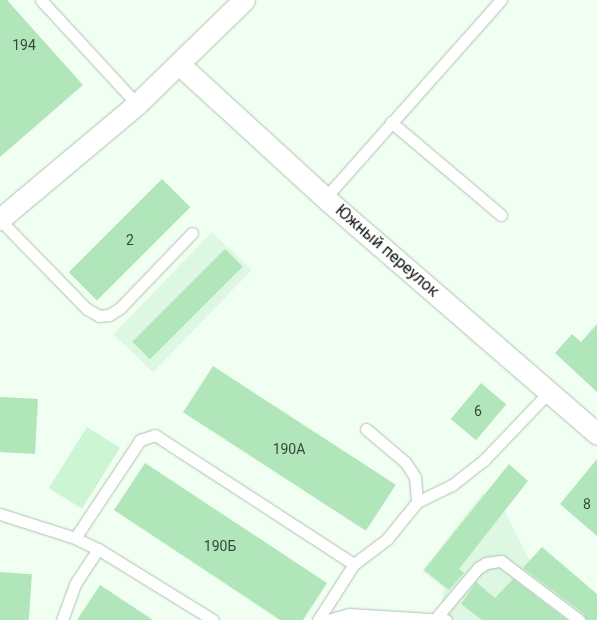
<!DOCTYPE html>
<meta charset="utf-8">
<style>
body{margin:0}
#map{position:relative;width:597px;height:620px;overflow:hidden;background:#f0fff2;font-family:Roboto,sans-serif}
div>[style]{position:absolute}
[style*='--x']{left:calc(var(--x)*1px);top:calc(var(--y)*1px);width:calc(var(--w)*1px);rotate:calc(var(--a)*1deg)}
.built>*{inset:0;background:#def7e2;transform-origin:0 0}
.green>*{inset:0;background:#ccf6d3;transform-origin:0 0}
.building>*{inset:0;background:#b0e6b9;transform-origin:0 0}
.roads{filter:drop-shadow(0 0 1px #afc0b1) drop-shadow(0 0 1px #afc0b1)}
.lane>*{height:11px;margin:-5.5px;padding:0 5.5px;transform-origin:5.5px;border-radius:5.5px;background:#fff}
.street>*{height:21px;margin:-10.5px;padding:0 10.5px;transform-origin:10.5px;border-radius:10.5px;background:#fff}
span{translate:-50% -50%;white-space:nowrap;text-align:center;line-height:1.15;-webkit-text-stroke:4px #fff;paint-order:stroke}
.number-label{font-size:14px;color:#364839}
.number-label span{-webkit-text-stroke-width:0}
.street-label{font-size:16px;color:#0d140e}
</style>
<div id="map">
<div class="built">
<i style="left:212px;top:232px;width:55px;height:142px;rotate:44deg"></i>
<i style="clip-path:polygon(483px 493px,505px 511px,530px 561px,597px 620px,439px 620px,444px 588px,422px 571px)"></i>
</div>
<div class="green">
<i style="left:87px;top:427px;width:39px;height:72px;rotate:32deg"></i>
</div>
<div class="building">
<i style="clip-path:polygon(0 0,7px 0,83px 85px,0 157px)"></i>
<i style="left:162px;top:179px;width:40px;height:132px;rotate:45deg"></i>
<i style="left:225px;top:249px;width:25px;height:131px;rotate:45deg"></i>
<i style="clip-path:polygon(597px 324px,597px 392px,555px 353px,572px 334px,581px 342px)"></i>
<i style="left:213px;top:366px;width:218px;height:55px;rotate:33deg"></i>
<i style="left:481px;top:383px;width:33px;height:47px;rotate:40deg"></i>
<i style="left:0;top:397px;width:38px;height:55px;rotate:3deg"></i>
<i style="clip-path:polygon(597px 459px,597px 536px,560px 504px)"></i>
<i style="clip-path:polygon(145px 463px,327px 583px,303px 620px,280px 620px,114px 510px)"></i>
<i style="clip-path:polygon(509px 464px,528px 481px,459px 569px,464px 573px,449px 590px,424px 570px)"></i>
<i style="clip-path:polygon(542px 547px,597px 594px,597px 620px,586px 620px,584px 614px,523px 568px)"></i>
<i style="left:0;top:572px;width:32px;height:48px;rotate:4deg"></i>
<i style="clip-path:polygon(513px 579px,567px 620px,482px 620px,461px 604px,476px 582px,495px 598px)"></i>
<i style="clip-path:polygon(100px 585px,153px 620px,77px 620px)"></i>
</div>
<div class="roads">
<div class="lane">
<i style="--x:41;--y:0;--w:142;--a:47.3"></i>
<i style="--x:391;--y:122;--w:144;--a:40.2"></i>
<i style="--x:325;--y:198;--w:265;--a:-48.4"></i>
<i style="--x:0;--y:220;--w:124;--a:45.7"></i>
<i style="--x:87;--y:309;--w:14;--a:30"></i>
<i style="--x:99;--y:316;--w:10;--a:-6"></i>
<i style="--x:109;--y:315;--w:13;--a:-32"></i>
<i style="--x:120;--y:308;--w:104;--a:-46.2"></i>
<i style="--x:366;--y:429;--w:51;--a:40.2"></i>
<i style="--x:405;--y:462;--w:18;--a:56"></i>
<i style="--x:415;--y:477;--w:25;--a:85"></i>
<i style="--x:0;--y:514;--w:79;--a:17.7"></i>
<i style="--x:75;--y:538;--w:25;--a:26"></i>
<i style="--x:98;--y:549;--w:135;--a:31.7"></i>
<i style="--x:75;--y:538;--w:118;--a:-56.4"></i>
<i style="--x:140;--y:440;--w:16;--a:-18"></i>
<i style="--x:155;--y:435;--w:237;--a:33"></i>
<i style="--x:436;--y:618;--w:65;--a:-50"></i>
<i style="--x:478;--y:568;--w:9;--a:-32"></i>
<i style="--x:486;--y:563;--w:15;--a:-8"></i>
<i style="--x:501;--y:561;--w:98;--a:37.1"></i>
<i style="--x:62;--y:620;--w:38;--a:-70"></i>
<i style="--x:75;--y:584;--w:42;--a:-56.7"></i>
<i style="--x:318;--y:620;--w:67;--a:-57.3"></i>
<i style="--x:354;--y:564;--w:41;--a:-37.1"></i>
<i style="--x:387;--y:539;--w:48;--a:-51"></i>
<i style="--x:417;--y:502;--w:39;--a:-26"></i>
<i style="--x:452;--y:485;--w:41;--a:-38"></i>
<i style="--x:484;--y:460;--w:94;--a:-46.3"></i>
<i style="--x:328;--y:620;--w:22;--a:-16"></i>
<i style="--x:349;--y:614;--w:97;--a:3.5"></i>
</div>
<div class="street">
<i style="--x:180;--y:65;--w:197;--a:42.5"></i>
<i style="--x:325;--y:198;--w:360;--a:40.9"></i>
<i style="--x:0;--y:219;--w:179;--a:-40"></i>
<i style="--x:137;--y:104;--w:149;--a:-44.2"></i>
</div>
</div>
<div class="number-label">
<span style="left:24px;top:45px">194</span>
<span style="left:130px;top:240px">2</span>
<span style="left:478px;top:411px">6</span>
<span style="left:289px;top:449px">190А</span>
<span style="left:587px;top:504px">8</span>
<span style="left:220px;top:546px">190Б</span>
</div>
<div class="street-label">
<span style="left:387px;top:251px;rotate:41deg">Южный переулок</span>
</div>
</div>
